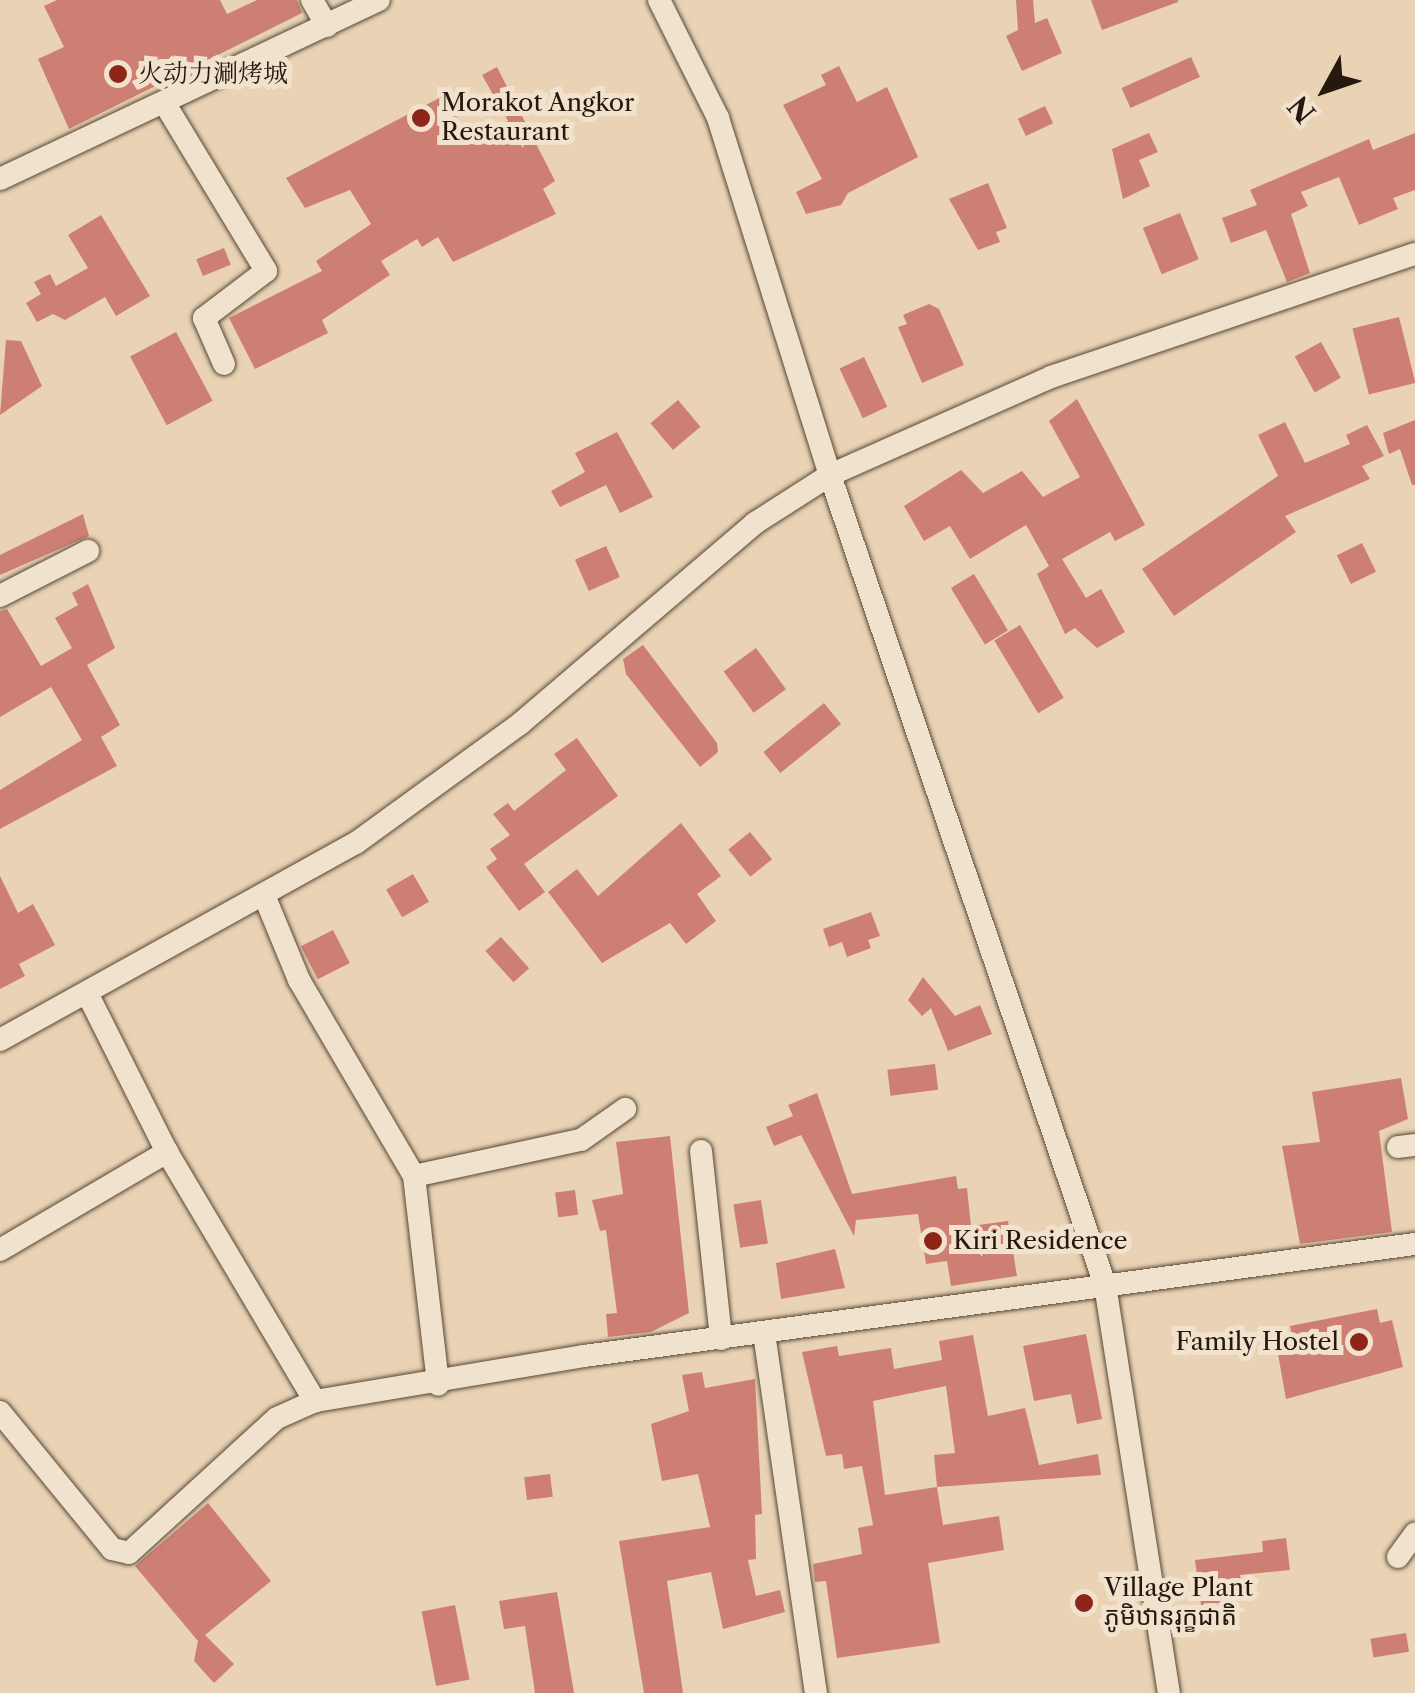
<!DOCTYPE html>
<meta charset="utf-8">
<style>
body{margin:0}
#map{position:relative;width:1415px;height:1693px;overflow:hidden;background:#e9d3b4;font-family:"Libre Caslon Text","Noto Serif SC","Noto Sans Khmer",serif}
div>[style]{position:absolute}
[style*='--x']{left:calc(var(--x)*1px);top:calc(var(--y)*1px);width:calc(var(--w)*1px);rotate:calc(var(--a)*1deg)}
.building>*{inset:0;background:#ce7f73;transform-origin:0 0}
.roads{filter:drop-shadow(0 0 2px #574737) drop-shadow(0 0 2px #574737)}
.minor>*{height:22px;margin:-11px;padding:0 11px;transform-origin:11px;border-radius:11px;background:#f1e2ce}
.dots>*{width:28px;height:28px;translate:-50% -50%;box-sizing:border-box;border:5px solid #f1e2ce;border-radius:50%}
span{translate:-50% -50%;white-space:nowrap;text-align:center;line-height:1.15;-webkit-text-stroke:10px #f1e2ce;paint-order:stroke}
.poi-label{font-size:25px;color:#26180d}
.left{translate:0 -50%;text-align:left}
.right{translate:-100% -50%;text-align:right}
.north{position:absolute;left:1275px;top:40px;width:100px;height:100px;-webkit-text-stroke:8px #f1e2ce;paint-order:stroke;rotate:230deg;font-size:28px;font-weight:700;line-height:40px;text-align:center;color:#26180d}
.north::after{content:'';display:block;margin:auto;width:35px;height:45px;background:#26180d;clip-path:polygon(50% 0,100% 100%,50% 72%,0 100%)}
</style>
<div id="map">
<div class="building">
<i style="clip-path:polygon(57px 0,220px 0,227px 14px,257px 0,297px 0,302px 13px,69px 129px,38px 59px,64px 47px,44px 6px)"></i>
<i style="clip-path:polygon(1016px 0,1033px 0,1035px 23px,1047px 18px,1062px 53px,1022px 71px,1006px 36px,1018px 30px)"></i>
<i style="clip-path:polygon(1091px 0,1178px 0,1178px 2px,1102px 30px)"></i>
<i style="left:1191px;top:57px;width:22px;height:76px;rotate:66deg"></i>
<i style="clip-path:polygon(839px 66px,857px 102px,887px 87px,918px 157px,848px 193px,841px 205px,806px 214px,796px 192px,822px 179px,783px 105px,826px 85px,821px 75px)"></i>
<i style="clip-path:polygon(497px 67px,555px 181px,543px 189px,556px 214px,453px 262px,438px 237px,422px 247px,417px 239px,381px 261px,390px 275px,322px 320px,328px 333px,255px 369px,229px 318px,322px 271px,316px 261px,371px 224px,350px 190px,305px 208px,286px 178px,445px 95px,471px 144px,508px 121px,482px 75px)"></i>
<i style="left:1045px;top:106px;width:19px;height:30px;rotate:65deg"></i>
<i style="clip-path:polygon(1149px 133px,1158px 152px,1139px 160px,1150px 186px,1123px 199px,1112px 149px)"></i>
<i style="clip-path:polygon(1415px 133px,1415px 190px,1393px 198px,1398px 209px,1359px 225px,1339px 177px,1301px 192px,1308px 206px,1291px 214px,1310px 273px,1287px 282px,1266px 230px,1231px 243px,1222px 218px,1257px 205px,1250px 190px,1369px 139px,1373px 150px)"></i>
<i style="clip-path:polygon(988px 183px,1007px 228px,996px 232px,1000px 242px,978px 250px,949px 199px)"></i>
<i style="left:1180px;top:213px;width:50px;height:40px;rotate:68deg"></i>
<i style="clip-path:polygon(101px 215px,150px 296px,116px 316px,105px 297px,65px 320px,53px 314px,37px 322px,26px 303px,41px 294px,34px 282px,50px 274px,56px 286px,88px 268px,68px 235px)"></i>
<i style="left:224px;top:248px;width:18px;height:30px;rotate:68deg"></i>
<i style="clip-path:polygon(929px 304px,939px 309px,964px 365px,922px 383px,898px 327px,907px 324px,903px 315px)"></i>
<i style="left:1399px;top:317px;width:68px;height:48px;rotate:76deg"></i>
<i style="left:176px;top:332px;width:78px;height:52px;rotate:62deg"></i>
<i style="clip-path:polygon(6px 340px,21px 341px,42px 386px,0 415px)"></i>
<i style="left:1321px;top:342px;width:41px;height:30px;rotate:61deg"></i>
<i style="left:864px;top:357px;width:55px;height:27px;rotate:65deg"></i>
<i style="clip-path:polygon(1077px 399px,1145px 525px,1115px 541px,1110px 532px,1062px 559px,1086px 598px,1101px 589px,1125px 632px,1097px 648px,1075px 628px,1065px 634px,1037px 574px,1055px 562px,1049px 566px,1026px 525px,970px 559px,950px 526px,924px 541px,904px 506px,961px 470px,983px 493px,1022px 471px,1043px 497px,1080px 477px,1049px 421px)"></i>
<i style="left:678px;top:400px;width:35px;height:36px;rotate:50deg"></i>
<i style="clip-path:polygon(1415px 420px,1415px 485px,1412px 485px,1400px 449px,1389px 454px,1383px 433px)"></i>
<i style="clip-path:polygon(1285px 422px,1305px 463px,1350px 444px,1346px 435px,1367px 425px,1384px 456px,1362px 466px,1370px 479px,1285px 516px,1296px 532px,1174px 616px,1142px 569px,1278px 476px,1258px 435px)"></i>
<i style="clip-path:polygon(617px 432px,653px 497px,620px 513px,606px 485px,560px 507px,551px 491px,585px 472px,575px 453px)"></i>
<i style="clip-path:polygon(83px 514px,89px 536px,0 575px,0 555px)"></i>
<i style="left:1362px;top:543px;width:32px;height:28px;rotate:64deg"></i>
<i style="left:606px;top:546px;width:34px;height:34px;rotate:66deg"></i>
<i style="left:974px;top:574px;width:66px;height:27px;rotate:59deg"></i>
<i style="clip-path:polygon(88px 584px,115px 648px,87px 665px,120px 725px,101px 737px,117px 766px,0 829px,0 790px,82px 740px,51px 687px,0 717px,0 611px,7px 609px,41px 666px,72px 648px,55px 618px,78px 605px,72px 593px)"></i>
<i style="left:1020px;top:625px;width:85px;height:30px;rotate:59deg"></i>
<i style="clip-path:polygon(643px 645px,717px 743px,718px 752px,700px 767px,626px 674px,623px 659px)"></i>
<i style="left:756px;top:648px;width:51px;height:40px;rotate:54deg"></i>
<i style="left:824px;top:703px;width:27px;height:78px;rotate:51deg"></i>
<i style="clip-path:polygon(577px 738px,618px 796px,524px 864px,545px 892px,519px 911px,486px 867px,497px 859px,490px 849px,510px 835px,493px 814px,508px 803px,514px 811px,566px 770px,554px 754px)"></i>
<i style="clip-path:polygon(681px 823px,721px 876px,697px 894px,716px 921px,686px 944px,670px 923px,602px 963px,548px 892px,577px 869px,598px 896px)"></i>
<i style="left:750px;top:832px;width:35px;height:28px;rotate:51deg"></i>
<i style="left:413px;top:874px;width:32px;height:31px;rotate:60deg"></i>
<i style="clip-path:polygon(0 876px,18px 913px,33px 904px,55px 945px,19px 964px,25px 976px,0 989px)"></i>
<i style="clip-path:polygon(871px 912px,880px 936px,868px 940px,871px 948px,847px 957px,842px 942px,829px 947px,823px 929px)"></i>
<i style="left:333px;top:930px;width:37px;height:36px;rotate:63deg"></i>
<i style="left:501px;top:937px;width:42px;height:21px;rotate:48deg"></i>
<i style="clip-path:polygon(923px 977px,955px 1016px,980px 1005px,992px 1034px,948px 1051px,931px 1008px,922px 1016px,908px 1000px)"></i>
<i style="left:935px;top:1064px;width:26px;height:48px;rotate:83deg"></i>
<i style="clip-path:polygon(1401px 1078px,1408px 1119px,1379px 1131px,1392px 1232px,1300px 1244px,1282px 1146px,1320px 1142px,1312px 1092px)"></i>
<i style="clip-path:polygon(817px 1093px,852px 1194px,956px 1176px,958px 1189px,967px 1188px,971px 1226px,1008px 1221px,1017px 1276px,951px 1286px,947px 1261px,926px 1264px,918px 1214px,856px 1220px,854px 1236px,801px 1135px,774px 1146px,766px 1127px,793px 1116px,788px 1105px)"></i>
<i style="clip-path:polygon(670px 1136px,689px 1313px,651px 1332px,608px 1337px,606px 1314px,617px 1313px,606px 1230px,600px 1231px,592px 1200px,623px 1194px,616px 1142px)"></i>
<i style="left:575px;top:1190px;width:25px;height:20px;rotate:83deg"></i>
<i style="left:761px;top:1200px;width:44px;height:28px;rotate:81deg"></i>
<i style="clip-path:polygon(835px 1249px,845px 1288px,781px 1299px,776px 1263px)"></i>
<i style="clip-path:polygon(1377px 1309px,1380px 1323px,1392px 1320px,1403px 1367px,1286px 1399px,1276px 1343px,1293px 1340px,1290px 1326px)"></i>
<i style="clip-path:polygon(1086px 1334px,1102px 1419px,1077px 1424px,1071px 1394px,1034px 1401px,1023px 1346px)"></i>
<i style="clip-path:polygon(evenodd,973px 1335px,988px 1416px,1025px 1408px,1039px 1465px,1098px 1454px,1101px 1475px,937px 1487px,943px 1525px,999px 1516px,1004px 1550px,928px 1563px,940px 1643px,837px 1658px,826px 1581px,815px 1582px,813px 1564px,862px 1554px,858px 1528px,873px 1525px,862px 1466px,844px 1469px,842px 1454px,826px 1456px,802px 1352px,837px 1346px,839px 1356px,891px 1348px,894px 1369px,942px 1360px,939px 1341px,973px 1335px,946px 1386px,955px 1453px,934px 1455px,937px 1487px,885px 1495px,873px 1401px,946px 1386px)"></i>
<i style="clip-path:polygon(702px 1372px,705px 1388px,755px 1379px,762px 1514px,755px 1515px,756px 1559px,748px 1560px,756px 1596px,780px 1590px,785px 1612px,723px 1629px,711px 1572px,667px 1581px,683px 1693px,644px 1693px,619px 1541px,710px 1527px,698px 1474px,662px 1481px,651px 1424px,689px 1411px,682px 1375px)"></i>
<i style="left:550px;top:1474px;width:23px;height:26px;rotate:83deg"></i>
<i style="clip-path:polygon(208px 1503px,271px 1581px,205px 1635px,234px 1664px,214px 1683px,194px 1661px,198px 1641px,135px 1566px)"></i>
<i style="clip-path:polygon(1286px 1538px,1290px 1570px,1240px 1575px,1244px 1600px,1201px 1605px,1195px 1560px,1263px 1552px,1262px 1541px)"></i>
<i style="clip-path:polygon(557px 1592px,574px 1693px,535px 1693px,525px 1626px,504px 1629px,499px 1601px)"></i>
<i style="left:455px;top:1605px;width:76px;height:34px;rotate:79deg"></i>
<i style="left:1406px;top:1633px;width:19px;height:36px;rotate:81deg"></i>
</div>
<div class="roads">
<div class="minor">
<i style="--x:312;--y:0;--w:30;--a:60"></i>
<i style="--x:659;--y:0;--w:132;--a:63.4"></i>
<i style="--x:718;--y:118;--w:374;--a:72.6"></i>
<i style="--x:830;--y:475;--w:855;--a:71.25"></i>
<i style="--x:1105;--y:1285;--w:413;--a:81.1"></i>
<i style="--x:165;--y:104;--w:195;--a:58.8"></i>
<i style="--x:266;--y:271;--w:78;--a:142.8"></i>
<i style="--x:204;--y:318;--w:50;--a:66.5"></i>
<i style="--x:0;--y:179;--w:419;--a:-25.3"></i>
<i style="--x:0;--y:596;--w:99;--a:-27.1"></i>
<i style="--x:264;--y:895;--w:92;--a:67.6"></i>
<i style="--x:299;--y:980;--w:227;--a:59.6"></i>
<i style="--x:414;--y:1176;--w:210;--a:83.4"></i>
<i style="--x:87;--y:993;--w:178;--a:63.3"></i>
<i style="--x:167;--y:1152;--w:290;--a:59.3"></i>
<i style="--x:0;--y:1040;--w:407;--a:-29"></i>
<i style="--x:356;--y:843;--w:204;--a:-36"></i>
<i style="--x:521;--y:723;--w:308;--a:-40.5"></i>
<i style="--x:755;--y:523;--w:89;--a:-32.6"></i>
<i style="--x:830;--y:475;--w:242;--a:-23.9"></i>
<i style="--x:1051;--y:377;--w:384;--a:-18.7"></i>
<i style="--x:1398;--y:1147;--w:17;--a:-7"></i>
<i style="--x:701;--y:1151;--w:189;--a:83.9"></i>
<i style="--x:414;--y:1176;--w:171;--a:-12.2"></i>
<i style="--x:581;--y:1140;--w:54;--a:-35.2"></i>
<i style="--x:0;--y:1250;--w:194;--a:-30.4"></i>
<i style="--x:764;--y:1333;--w:364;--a:81.8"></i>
<i style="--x:0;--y:1412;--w:177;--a:50.7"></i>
<i style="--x:112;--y:1549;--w:17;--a:13"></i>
<i style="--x:129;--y:1553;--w:200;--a:-42.4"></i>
<i style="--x:277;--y:1418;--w:42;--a:-24.1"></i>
<i style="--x:315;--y:1401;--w:273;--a:-9.5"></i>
<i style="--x:584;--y:1356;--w:839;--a:-7.68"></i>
<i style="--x:1398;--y:1557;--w:29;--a:-54"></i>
</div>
</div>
<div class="dots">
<i style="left:118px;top:74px;background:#8f2418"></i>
<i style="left:421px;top:118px;background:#8f2418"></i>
<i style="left:933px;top:1241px;background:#8f2418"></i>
<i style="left:1359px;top:1342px;background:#8f2418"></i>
<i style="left:1084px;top:1603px;background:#8f2418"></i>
</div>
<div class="poi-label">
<span class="left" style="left:138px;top:74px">火动力涮烤城</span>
<span class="left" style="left:441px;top:118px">Morakot Angkor<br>Restaurant</span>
<span class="left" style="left:953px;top:1241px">Kiri Residence</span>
<span class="right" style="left:1339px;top:1342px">Family Hostel</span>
<span class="left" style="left:1104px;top:1603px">Village Plant<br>ភូមិឋានរុក្ខជាតិ</span>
</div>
<div class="north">N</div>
</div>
